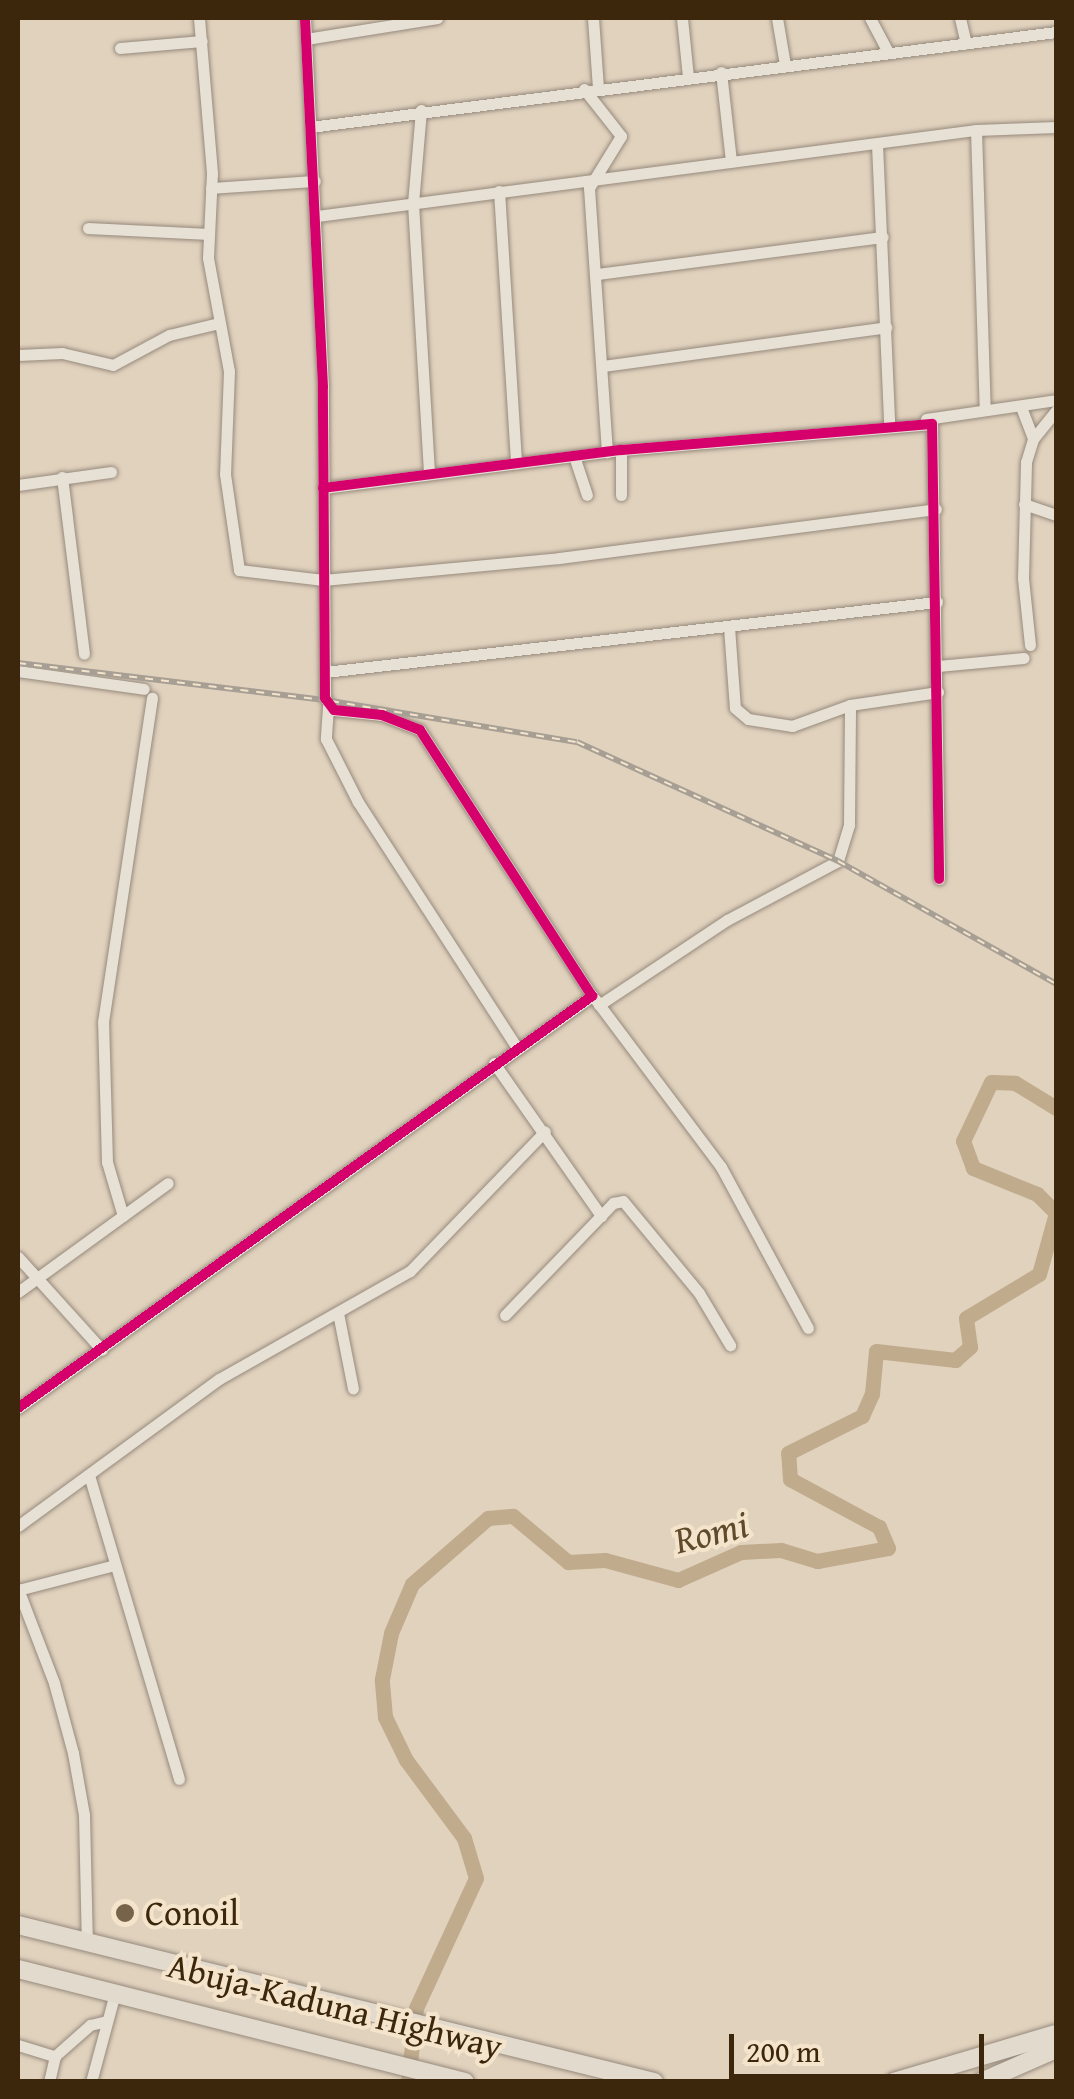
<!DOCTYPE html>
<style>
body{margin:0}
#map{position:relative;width:1074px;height:2099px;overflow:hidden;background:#e1d2be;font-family:"Gentium Book Plus",serif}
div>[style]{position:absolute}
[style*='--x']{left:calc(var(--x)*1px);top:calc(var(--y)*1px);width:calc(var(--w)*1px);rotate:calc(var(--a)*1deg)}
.river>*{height:15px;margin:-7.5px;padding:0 7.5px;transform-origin:7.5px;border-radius:7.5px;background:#c0ab8d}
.roads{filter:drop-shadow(0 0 2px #968a7c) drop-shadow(0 0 2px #968a7c)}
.minor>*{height:11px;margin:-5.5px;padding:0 5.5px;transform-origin:5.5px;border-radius:5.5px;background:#e7e0d5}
.highway>*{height:18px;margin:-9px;padding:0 9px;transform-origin:9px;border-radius:9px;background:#e3dace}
.rail>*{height:6px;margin-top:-3px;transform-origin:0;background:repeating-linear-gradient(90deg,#f5e4cc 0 8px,#a79f94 0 16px);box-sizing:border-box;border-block:2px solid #a79f94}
.cycleway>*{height:10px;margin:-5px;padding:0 5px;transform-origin:5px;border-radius:5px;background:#d6006c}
.dots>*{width:28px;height:28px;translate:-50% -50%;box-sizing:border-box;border:5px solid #f5e4cc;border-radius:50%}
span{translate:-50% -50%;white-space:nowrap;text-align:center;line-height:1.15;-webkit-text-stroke:8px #f5e4cc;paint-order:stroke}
.poi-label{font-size:35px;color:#3c270c}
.left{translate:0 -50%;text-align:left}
.street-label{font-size:35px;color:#3c270c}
.water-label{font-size:38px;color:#5f4a2c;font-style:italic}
.frame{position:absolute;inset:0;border:20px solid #3c270c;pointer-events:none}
.scale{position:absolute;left:729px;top:2034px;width:255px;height:45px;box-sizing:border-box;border:5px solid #3c270c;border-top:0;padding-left:12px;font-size:30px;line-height:35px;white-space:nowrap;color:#3c270c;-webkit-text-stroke:8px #f5e4cc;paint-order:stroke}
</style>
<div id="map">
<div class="river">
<i style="--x:408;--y:2082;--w:74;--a:-83.8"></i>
<i style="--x:416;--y:2008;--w:143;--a:-65.2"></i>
<i style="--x:476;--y:1878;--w:42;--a:-106.7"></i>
<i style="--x:464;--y:1838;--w:97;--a:-126.6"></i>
<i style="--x:406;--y:1760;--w:48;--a:-116"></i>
<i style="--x:385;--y:1717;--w:38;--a:-95"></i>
<i style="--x:382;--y:1679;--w:47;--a:-78.9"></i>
<i style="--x:391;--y:1633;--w:53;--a:-66.8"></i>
<i style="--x:412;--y:1584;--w:101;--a:-41"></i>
<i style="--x:488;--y:1518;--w:25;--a:-5"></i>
<i style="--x:513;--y:1516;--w:72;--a:39.9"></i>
<i style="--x:568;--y:1562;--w:37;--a:-3"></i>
<i style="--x:605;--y:1560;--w:76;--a:15.3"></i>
<i style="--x:678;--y:1580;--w:69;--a:-24"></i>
<i style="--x:741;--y:1552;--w:40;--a:-2.9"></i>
<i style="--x:781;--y:1550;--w:38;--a:17"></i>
<i style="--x:817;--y:1561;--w:72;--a:-10.4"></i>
<i style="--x:888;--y:1548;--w:23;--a:-113"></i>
<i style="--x:879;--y:1527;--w:101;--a:-151.7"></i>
<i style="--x:790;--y:1479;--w:26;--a:-94"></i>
<i style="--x:788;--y:1453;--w:83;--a:-26.6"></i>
<i style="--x:862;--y:1416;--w:24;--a:-66"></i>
<i style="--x:872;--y:1394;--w:43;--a:-84.7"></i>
<i style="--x:876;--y:1351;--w:80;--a:6.5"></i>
<i style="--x:955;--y:1360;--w:20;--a:-41"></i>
<i style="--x:970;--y:1347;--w:29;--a:-98"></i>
<i style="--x:966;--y:1318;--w:85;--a:-31.1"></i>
<i style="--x:1039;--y:1274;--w:63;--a:-74.4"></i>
<i style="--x:1056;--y:1213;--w:27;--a:-135"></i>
<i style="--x:1037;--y:1194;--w:69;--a:-157.9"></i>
<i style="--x:973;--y:1168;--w:29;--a:-110"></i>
<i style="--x:963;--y:1141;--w:65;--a:-64.6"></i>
<i style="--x:991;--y:1082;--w:24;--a:2"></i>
<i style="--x:1015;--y:1083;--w:48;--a:31.4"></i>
</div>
<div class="roads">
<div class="minor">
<i style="--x:199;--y:18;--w:156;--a:85.2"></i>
<i style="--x:212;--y:173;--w:85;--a:92.7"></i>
<i style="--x:208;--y:258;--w:115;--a:79.5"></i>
<i style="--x:229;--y:371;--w:103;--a:92.2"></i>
<i style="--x:225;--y:474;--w:97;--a:81.7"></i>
<i style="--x:239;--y:570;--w:85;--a:6.8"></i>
<i style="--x:323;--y:580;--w:237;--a:-5.3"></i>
<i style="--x:559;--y:558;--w:380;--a:-7.4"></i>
<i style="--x:593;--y:18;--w:69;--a:85.9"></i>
<i style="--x:682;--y:18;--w:59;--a:84.2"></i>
<i style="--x:777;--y:18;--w:48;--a:80.3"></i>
<i style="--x:870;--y:18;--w:38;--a:62"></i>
<i style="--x:960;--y:18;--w:26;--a:77"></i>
<i style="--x:306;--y:39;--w:133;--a:-9.1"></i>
<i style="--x:120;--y:48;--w:82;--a:-4.9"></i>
<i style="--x:721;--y:72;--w:90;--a:83.6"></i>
<i style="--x:584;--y:89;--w:60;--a:51.8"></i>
<i style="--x:621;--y:136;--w:61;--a:121.6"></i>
<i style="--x:589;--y:188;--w:265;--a:86.1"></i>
<i style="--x:421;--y:110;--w:93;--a:94.9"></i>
<i style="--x:413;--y:203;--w:271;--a:86.6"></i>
<i style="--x:310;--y:127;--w:752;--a:-7.26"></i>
<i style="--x:976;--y:130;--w:280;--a:88.2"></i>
<i style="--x:877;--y:144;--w:279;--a:87.5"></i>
<i style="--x:211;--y:188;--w:104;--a:-3.9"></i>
<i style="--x:499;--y:191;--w:273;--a:86.4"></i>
<i style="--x:317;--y:216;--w:665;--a:-7.44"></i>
<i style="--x:976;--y:130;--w:80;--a:-2.1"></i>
<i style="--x:88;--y:228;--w:121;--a:2.8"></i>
<i style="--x:597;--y:274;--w:288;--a:-7.4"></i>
<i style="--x:18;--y:355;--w:44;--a:-2.6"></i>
<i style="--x:62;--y:353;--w:52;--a:13.2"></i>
<i style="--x:113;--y:365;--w:64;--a:-28.2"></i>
<i style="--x:169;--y:335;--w:51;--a:-13.5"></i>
<i style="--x:603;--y:366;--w:286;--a:-7.8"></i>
<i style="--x:1021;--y:407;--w:34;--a:69"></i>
<i style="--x:926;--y:419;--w:131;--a:-8.3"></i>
<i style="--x:621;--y:450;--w:45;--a:90"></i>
<i style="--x:574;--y:456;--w:41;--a:71.6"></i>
<i style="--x:62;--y:477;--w:178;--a:82.9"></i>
<i style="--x:18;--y:485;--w:94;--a:-8"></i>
<i style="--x:323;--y:488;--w:300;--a:-7.3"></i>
<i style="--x:621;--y:450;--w:312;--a:-4.8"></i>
<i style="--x:932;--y:424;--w:455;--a:89.1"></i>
<i style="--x:1024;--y:504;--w:34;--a:19"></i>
<i style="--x:729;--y:627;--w:81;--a:85.8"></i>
<i style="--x:735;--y:708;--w:17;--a:40"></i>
<i style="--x:748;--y:719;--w:45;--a:9"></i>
<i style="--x:792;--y:726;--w:62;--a:-19.9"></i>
<i style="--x:850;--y:705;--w:89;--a:-8.4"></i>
<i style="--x:1030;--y:645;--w:67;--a:-96"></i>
<i style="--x:1023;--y:578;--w:116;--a:-88.5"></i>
<i style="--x:1026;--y:462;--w:24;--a:-73"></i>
<i style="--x:1033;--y:439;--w:36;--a:-51"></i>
<i style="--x:938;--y:666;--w:86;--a:-5.3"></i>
<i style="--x:18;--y:671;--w:127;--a:8.1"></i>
<i style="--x:325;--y:672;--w:616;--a:-6.53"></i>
<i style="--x:328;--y:707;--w:32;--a:94"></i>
<i style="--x:326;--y:739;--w:71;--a:63.1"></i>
<i style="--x:358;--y:802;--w:289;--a:57.1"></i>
<i style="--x:595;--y:999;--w:210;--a:53.1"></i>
<i style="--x:721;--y:1167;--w:183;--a:61.6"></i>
<i style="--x:599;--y:1005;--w:154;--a:-33.6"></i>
<i style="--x:727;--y:920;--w:126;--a:-28"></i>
<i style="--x:838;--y:861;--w:38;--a:-73"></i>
<i style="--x:849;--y:825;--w:120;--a:-89.5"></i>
<i style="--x:494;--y:1063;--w:187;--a:55"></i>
<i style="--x:123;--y:1216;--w:56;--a:-106.5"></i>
<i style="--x:107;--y:1162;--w:140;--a:-91.6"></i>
<i style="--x:103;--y:1022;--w:328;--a:-81.4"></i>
<i style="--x:18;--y:1257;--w:125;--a:47.9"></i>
<i style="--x:18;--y:1292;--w:185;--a:-36"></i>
<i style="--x:338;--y:1313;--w:77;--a:78.8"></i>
<i style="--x:505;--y:1315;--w:156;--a:-46"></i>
<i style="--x:613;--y:1203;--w:10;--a:-11"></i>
<i style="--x:623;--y:1201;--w:119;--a:50.4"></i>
<i style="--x:699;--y:1293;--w:61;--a:59.2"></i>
<i style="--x:18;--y:1408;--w:707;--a:-35.67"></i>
<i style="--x:592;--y:996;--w:317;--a:-122.9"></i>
<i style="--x:420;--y:730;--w:41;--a:-158.5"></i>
<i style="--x:382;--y:715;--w:48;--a:-174.1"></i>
<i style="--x:334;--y:710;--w:15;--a:-127"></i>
<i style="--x:325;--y:698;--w:311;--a:-90.4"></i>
<i style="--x:323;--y:387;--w:369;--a:-92.8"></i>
<i style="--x:89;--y:1475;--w:317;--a:73.5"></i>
<i style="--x:18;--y:1526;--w:249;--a:-36.2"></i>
<i style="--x:219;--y:1379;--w:219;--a:-29.5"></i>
<i style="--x:410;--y:1271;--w:194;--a:-46"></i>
<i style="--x:18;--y:1589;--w:101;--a:69"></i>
<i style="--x:54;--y:1683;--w:73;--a:74.8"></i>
<i style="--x:73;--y:1753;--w:63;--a:79.9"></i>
<i style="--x:84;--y:1815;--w:128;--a:88.7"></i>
<i style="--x:18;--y:1590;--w:100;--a:-14.5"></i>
<i style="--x:18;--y:2045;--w:39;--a:17"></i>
<i style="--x:55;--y:2056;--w:47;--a:-41.5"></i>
<i style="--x:90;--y:2025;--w:17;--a:-13"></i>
<i style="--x:49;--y:2082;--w:27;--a:-77"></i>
<i style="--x:91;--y:2082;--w:92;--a:-74.9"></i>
</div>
<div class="highway">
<i style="--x:18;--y:1925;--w:655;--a:13.87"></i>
<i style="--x:18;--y:1969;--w:461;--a:14.2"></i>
<i style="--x:894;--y:2082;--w:169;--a:-16.5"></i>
<i style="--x:981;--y:2082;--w:82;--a:-23.7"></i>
</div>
</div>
<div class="rail">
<i style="--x:18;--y:663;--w:315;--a:6.9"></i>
<i style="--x:331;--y:701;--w:249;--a:9.5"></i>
<i style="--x:577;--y:742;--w:287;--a:24.5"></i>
<i style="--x:838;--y:861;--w:250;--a:29.4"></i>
</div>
<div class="cycleway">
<i style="--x:323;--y:488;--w:300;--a:-7.3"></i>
<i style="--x:621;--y:450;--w:312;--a:-4.8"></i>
<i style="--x:932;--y:424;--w:455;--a:89.1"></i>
<i style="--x:18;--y:1408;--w:707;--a:-35.67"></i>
<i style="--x:592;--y:996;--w:317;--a:-122.9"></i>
<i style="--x:420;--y:730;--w:41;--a:-158.5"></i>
<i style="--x:382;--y:715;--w:48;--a:-174.1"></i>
<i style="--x:334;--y:710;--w:15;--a:-127"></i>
<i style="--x:325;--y:698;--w:311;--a:-90.4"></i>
<i style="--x:323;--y:387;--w:369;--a:-92.8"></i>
</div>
<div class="dots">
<i style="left:125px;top:1913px;background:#76634a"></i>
</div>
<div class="poi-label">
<span class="left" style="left:145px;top:1913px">Conoil</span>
</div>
<div class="street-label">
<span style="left:335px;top:2006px;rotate:14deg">Abuja-Kaduna Highway</span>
</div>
<div class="water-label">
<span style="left:711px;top:1532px;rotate:-14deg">Romi</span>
</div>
<div class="frame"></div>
<div class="scale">200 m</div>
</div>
